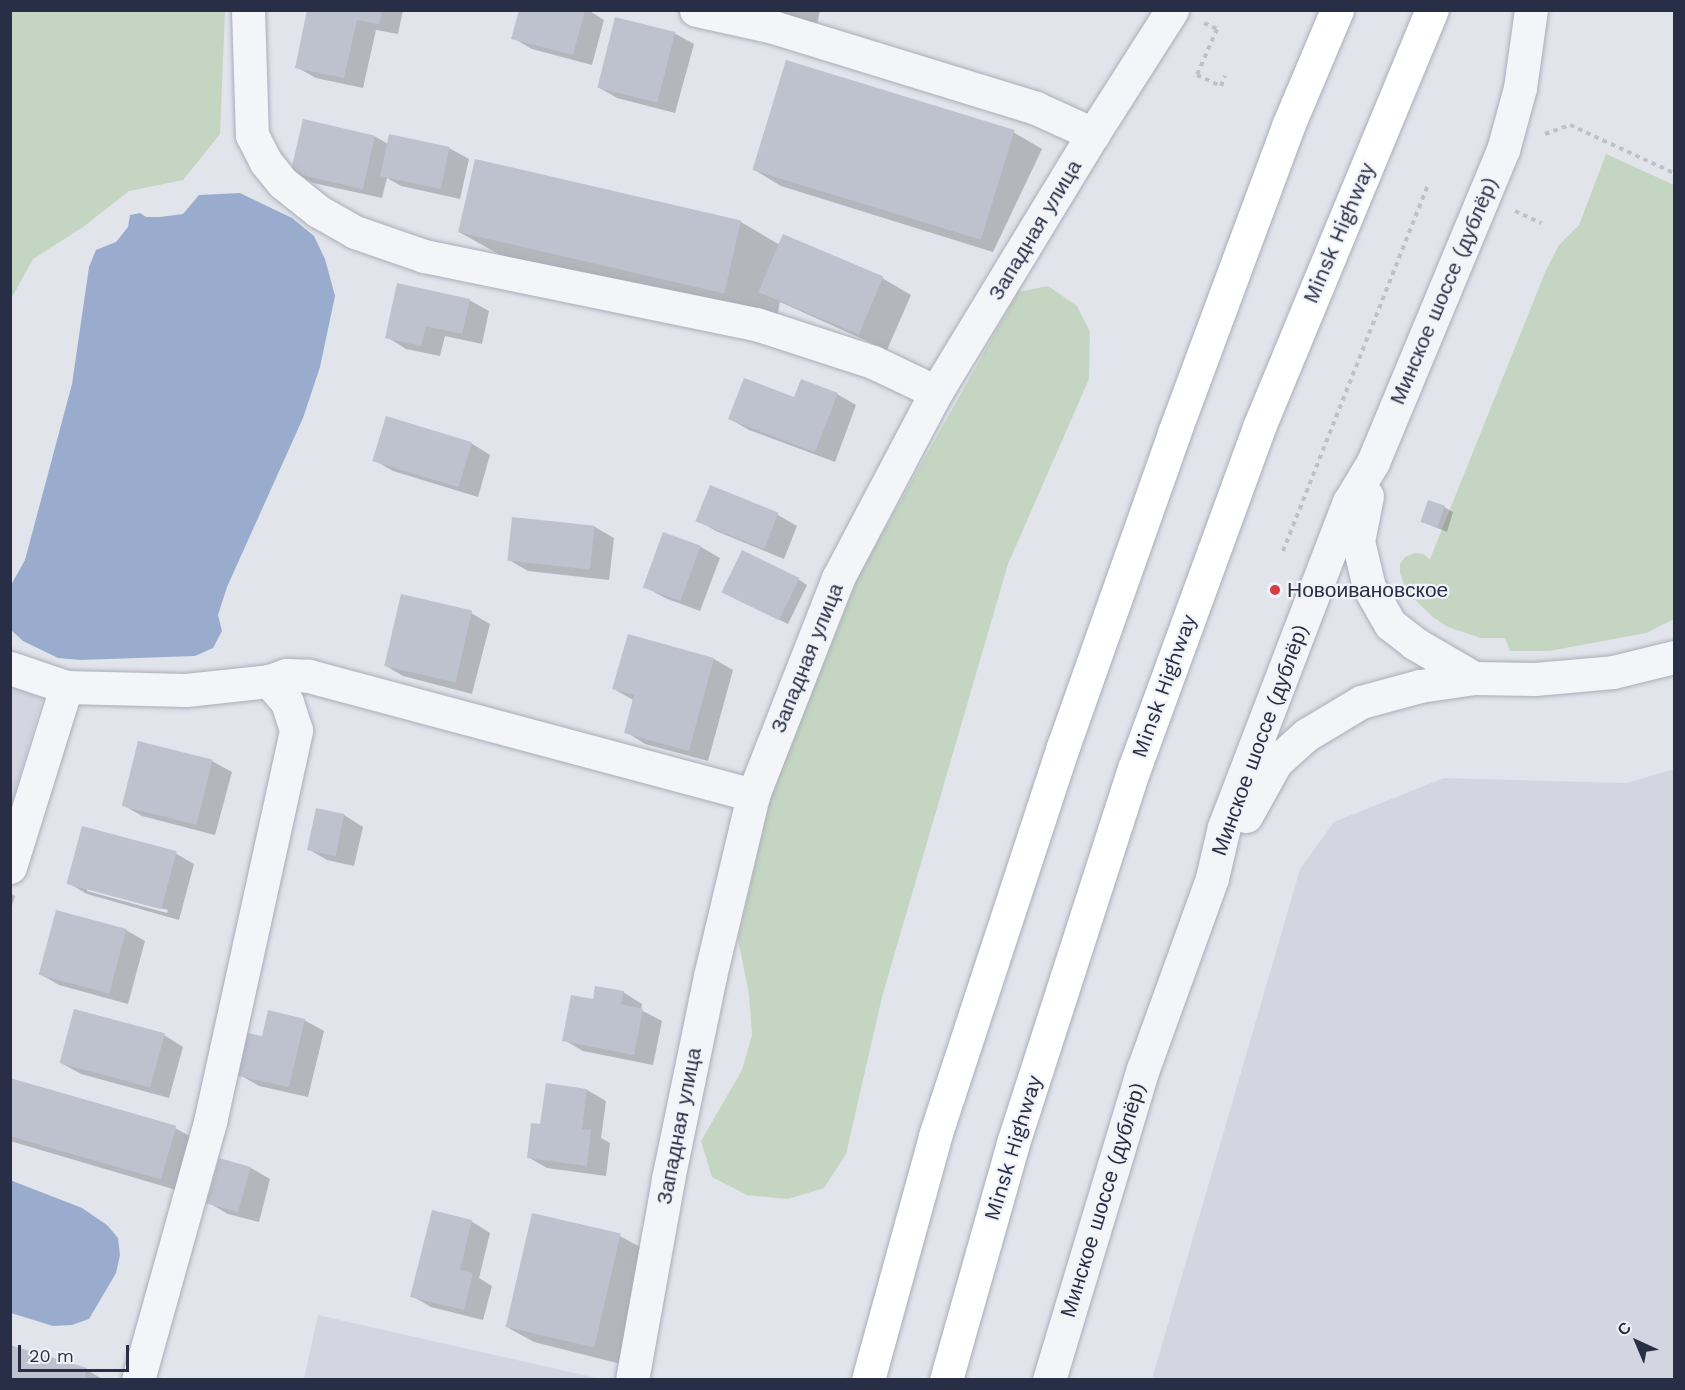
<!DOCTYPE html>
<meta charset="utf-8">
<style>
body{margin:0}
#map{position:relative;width:1685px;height:1390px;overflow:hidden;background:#e1e4eb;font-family:"Work Sans",sans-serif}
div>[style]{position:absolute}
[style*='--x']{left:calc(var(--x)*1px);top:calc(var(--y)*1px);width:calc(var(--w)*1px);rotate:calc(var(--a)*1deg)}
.built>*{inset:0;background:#d3d6e0}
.green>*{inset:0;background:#c4d6c1}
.water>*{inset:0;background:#99acce}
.shadow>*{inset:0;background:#0003}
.building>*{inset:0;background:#bec2ce;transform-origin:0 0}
.path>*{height:4px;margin-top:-2px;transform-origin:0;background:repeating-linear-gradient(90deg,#bfc1ca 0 4.5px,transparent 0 9px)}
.roads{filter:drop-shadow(0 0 2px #aaadb9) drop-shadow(0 0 2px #aaadb9)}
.minor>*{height:33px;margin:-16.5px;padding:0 16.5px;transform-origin:16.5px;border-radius:16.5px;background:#f4f5f9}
.highway>*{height:33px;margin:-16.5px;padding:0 16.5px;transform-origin:16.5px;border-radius:16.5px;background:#fff}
.dots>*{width:16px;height:16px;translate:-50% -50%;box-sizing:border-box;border:3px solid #f1f3f8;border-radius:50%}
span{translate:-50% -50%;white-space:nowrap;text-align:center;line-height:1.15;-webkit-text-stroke:4.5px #f1f3f8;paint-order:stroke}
.street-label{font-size:21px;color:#282e45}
.poi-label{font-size:21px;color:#282e45}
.left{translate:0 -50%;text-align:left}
.frame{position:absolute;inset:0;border:12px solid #282e45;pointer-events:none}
.north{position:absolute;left:1607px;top:1312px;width:60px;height:60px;-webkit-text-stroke:4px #f1f3f8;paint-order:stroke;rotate:316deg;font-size:16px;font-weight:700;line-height:24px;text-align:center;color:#282e45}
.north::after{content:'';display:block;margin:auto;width:21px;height:27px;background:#282e45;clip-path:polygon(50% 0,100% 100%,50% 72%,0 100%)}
.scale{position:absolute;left:18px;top:1345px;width:111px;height:27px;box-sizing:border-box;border:3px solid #282e45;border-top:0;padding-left:8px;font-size:18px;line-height:21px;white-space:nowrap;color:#282e45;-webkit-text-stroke:4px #f1f3f8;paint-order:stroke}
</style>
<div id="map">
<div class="built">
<i style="clip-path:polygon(11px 685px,42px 699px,11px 807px)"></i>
<i style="clip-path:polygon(1674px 769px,1674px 1379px,1152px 1379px,1300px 869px,1334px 822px,1444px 778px,1627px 783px)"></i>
<i style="clip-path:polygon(318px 1315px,601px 1379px,304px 1379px)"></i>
</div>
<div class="green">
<i style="clip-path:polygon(11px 10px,225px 11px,220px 134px,183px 180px,129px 191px,83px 227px,33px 259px,11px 299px)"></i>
<i style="clip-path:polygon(1606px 154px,1674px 185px,1674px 619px,1646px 633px,1549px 651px,1510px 651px,1505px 638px,1481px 638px,1448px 627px,1434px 618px,1407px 592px,1400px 573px,1400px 564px,1405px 557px,1415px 553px,1423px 554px,1430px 559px,1546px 270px,1559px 245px,1579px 225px)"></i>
<i style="clip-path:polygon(1048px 286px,1077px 306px,1090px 332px,1089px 379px,1008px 564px,882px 997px,846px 1154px,824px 1188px,788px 1199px,747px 1195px,712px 1177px,701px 1141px,742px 1070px,752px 1035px,749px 994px,738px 939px,772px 792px,860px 573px,1018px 292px)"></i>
</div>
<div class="water">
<i style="clip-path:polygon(240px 193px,292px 218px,314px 236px,325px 259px,335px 296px,320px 367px,303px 418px,227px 587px,218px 615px,222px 631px,213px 648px,195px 656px,80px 660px,58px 658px,23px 641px,11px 630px,11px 585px,25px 560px,72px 384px,89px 267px,96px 250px,116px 242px,128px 227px,130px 215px,140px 213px,146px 217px,160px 217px,183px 214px,199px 195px)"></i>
<i style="clip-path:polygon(10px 1180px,82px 1208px,107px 1225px,118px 1238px,120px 1255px,116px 1273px,89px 1319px,72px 1325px,53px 1326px,11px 1313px)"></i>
</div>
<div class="shadow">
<i style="clip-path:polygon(308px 10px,403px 10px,398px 34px,376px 30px,363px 88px,316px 78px,296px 67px)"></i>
<i style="clip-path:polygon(520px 10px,588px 10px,604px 20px,592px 65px,532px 49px,513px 38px)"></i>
<i style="clip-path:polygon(761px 10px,820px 10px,817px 25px)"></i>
<i style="clip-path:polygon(674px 33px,694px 44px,675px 113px,617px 98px,598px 87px)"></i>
<i style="clip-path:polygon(1013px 132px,1042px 149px,993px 252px,781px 186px,753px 169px)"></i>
<i style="clip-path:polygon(374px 136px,388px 144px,449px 148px,469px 159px,460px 199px,401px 186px,387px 178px,382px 198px,313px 183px,294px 172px)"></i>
<i style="clip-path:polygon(741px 222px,780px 245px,882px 278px,911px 295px,887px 350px,780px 302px,776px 322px,511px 261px,459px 232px)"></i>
<i style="clip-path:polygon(469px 300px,489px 311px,482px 344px,445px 336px,440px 356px,406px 349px,387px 337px)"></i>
<i style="clip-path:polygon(837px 394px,856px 405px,835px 462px,749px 430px,730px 419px,795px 399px)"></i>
<i style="clip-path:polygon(471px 443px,490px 455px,478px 497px,393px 471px,374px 460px)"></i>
<i style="clip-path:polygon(1444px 507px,1453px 512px,1447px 532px,1422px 522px)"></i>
<i style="clip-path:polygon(778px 515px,797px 526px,784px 559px,716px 531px,697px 520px)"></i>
<i style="clip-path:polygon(513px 518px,595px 527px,614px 538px,609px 580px,528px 571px,509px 560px)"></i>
<i style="clip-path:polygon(664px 534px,701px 547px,720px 558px,700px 611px,665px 598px,645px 587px)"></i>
<i style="clip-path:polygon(798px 579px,807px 585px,788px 624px,732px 597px)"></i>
<i style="clip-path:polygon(471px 613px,490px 624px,472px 694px,403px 676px,384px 665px)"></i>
<i style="clip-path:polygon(714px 659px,733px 670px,708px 761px,645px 744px,626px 732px,633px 700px,614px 689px)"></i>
<i style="clip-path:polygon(212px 761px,232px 772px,215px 835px,142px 816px,123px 805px)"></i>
<i style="clip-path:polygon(318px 809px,344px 815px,363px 827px,354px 866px,327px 860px,308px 849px)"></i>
<i style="clip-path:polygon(evenodd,175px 853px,194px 864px,179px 920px,87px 894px,68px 883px,175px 853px,87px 888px,168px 910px,167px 913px,87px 891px,87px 888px)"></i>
<i style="clip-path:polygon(10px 893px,15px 896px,10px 912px)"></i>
<i style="clip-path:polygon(126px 930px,145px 941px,128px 1004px,59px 985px,40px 974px)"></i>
<i style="clip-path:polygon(623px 992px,642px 1004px,641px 1010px,662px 1021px,653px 1065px,583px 1051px,564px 1040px,594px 1001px)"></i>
<i style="clip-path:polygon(304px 1020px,324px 1031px,308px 1097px,259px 1086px,240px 1075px,263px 1038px)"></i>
<i style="clip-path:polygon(164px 1035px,183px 1047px,169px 1098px,81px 1074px,61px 1063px)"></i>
<i style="clip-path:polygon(10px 1080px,175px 1128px,204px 1144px,190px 1194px,10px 1141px)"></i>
<i style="clip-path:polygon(547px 1085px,587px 1090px,606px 1101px,601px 1138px,610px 1143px,606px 1176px,547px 1168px,528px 1157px,542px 1125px)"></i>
<i style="clip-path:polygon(251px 1168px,270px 1179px,259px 1222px,228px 1214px,209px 1203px)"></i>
<i style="clip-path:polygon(471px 1221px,490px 1233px,479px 1278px,492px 1286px,483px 1320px,431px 1307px,412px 1296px)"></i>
<i style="clip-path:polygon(620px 1236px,649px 1252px,621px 1364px,534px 1342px,505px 1326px)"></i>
<i style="clip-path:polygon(10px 1346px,87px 1370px,104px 1380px,10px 1380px)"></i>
</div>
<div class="building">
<i style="clip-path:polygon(307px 10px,382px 10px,379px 24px,357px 20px,344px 78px,295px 68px)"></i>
<i style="clip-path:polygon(519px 10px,585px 10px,573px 55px,511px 39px)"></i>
<i style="left:615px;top:17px;width:62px;height:73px;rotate:14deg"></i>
<i style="left:786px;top:60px;width:239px;height:115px;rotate:17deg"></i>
<i style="left:303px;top:119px;width:74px;height:55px;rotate:13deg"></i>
<i style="left:389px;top:134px;width:62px;height:43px;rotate:12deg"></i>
<i style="left:475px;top:159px;width:273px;height:75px;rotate:13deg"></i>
<i style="left:783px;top:234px;width:109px;height:63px;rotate:23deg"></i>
<i style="clip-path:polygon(397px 283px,470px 299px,462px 334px,426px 326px,421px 346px,385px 338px)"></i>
<i style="clip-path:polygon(744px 378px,794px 397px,801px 379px,838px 393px,815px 452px,728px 419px)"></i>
<i style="left:386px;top:416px;width:90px;height:47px;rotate:17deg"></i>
<i style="left:710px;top:485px;width:74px;height:39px;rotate:22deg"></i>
<i style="left:1428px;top:500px;width:18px;height:23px;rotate:19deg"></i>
<i style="left:512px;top:517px;width:83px;height:44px;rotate:6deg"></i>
<i style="left:663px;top:532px;width:40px;height:59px;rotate:20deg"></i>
<i style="left:742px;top:550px;width:64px;height:47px;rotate:26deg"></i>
<i style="left:401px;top:594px;width:73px;height:74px;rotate:13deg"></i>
<i style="clip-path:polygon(628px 634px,714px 658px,689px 751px,624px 733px,634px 695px,612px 689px)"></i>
<i style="left:138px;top:741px;width:77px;height:67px;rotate:14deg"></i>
<i style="left:316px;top:808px;width:29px;height:43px;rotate:12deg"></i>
<i style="left:82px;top:826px;width:98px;height:60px;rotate:15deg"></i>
<i style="left:56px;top:910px;width:73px;height:67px;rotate:15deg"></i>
<i style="clip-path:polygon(595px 986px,624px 991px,621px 1004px,643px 1009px,634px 1055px,562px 1041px,571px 995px,593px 999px)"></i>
<i style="left:74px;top:1009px;width:94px;height:56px;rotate:15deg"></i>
<i style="clip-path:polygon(268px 1010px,305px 1019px,289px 1087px,238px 1076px,248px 1033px,262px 1036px)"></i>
<i style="left:10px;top:1078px;width:173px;height:56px;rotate:16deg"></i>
<i style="clip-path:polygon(546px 1083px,587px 1089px,582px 1129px,591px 1130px,587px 1166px,527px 1158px,531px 1123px,540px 1124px)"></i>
<i style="left:219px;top:1158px;width:33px;height:47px;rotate:16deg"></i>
<i style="clip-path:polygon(432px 1210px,472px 1220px,460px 1270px,473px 1273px,464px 1310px,410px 1297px)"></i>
<i style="left:532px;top:1213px;width:91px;height:117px;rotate:13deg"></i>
<i style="clip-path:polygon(10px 1345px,87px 1368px,84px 1380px,10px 1380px)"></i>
</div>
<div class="path">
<i style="--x:1204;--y:23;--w:14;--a:25"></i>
<i style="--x:1217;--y:29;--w:50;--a:113.5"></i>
<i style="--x:1197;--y:75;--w:26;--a:25"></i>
<i style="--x:1221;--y:86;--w:11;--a:-68"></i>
<i style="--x:1545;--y:134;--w:27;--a:-20"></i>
<i style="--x:1570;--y:125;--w:115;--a:24.8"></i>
<i style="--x:1515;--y:211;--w:29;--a:25"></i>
<i style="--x:1283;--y:551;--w:396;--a:-68.4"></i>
</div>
<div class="roads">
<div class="minor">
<i style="--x:248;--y:10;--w:125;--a:88.2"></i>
<i style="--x:252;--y:135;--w:29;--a:63"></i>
<i style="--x:265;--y:161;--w:28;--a:51"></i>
<i style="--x:283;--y:183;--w:45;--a:38.7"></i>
<i style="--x:318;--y:211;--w:43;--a:29.6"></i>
<i style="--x:355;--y:232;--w:73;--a:19.2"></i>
<i style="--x:424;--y:256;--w:339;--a:11.6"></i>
<i style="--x:756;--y:324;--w:123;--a:18"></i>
<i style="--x:873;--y:362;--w:70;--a:25.5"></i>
<i style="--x:696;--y:10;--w:79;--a:12.4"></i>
<i style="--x:773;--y:27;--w:275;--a:17.1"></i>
<i style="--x:1036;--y:108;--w:63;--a:24.5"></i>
<i style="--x:1367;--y:496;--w:46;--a:101.3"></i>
<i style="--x:1358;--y:541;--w:47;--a:76.6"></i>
<i style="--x:1369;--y:587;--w:43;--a:60.4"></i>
<i style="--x:1390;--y:624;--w:31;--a:38"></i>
<i style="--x:1414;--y:643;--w:69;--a:30.3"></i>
<i style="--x:10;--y:668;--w:59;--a:18.7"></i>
<i style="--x:1246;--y:816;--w:62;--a:-60.9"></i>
<i style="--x:1276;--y:762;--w:40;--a:-42"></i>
<i style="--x:1306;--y:735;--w:64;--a:-31"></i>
<i style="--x:1361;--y:702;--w:61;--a:-15.2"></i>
<i style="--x:1420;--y:686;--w:55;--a:-8.4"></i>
<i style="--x:1474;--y:678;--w:61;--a:0.9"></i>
<i style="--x:1535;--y:679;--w:78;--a:-5.1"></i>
<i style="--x:1613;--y:672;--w:63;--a:-13.8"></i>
<i style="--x:10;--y:867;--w:189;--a:-72.7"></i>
<i style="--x:66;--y:687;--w:120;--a:1.4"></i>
<i style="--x:186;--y:690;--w:83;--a:-6.2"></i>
<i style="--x:269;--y:681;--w:18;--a:-19"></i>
<i style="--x:286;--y:675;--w:23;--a:2"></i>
<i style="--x:309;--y:676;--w:460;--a:15"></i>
<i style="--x:138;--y:1380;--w:268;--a:-74.4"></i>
<i style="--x:210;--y:1122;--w:401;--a:-77.6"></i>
<i style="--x:296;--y:730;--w:29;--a:-108"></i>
<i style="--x:287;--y:702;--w:28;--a:-131"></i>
<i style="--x:632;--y:1380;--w:204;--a:-79.8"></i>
<i style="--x:668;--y:1179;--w:207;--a:-78.3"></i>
<i style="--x:710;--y:976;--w:186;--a:-76.6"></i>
<i style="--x:753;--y:795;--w:233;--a:-68.6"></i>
<i style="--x:838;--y:578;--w:210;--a:-62.2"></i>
<i style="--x:936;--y:392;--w:302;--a:-58.7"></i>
<i style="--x:1093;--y:134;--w:147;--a:-57.5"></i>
<i style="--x:1049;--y:1380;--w:325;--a:-73.2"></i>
<i style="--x:1143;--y:1069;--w:203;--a:-70.1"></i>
<i style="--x:1212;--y:878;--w:52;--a:-76.8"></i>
<i style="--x:1224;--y:827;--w:348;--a:-69"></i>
<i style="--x:1349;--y:502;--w:47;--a:-59"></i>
<i style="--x:1373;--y:462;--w:338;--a:-67.4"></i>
<i style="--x:1503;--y:150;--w:64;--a:-74.7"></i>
<i style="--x:1520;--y:88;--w:79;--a:-82"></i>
</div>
<div class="highway">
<i style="--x:868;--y:1380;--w:253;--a:-74.6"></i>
<i style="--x:935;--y:1136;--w:410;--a:-71.8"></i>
<i style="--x:1063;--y:747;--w:333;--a:-70.5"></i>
<i style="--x:1174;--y:433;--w:327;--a:-69.6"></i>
<i style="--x:1288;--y:126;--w:126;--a:-67.1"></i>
<i style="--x:946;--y:1380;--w:246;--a:-74.2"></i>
<i style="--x:1013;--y:1143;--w:393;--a:-72.1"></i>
<i style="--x:1134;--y:769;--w:364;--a:-69.9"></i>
<i style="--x:1259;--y:427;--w:451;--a:-67.5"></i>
</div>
</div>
<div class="dots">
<i style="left:1275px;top:590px;background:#db3b3f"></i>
</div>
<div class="street-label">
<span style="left:1035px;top:230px;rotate:-59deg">Западная улица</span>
<span style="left:1339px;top:233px;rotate:-67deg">Minsk Highway</span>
<span style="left:1444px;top:291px;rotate:-67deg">Минское шоссе (дублёр)</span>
<span style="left:807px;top:658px;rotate:-68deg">Западная улица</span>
<span style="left:1164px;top:686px;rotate:-70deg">Minsk Highway</span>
<span style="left:1260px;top:740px;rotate:-70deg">Минское шоссе (дублёр)</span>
<span style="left:679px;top:1126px;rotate:-79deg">Западная улица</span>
<span style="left:1013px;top:1148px;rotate:-73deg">Minsk Highway</span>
<span style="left:1103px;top:1200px;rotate:-73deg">Минское шоссе (дублёр)</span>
</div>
<div class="poi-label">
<span class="left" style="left:1287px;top:590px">Новоивановское</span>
</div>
<div class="frame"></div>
<div class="north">С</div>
<div class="scale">20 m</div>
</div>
